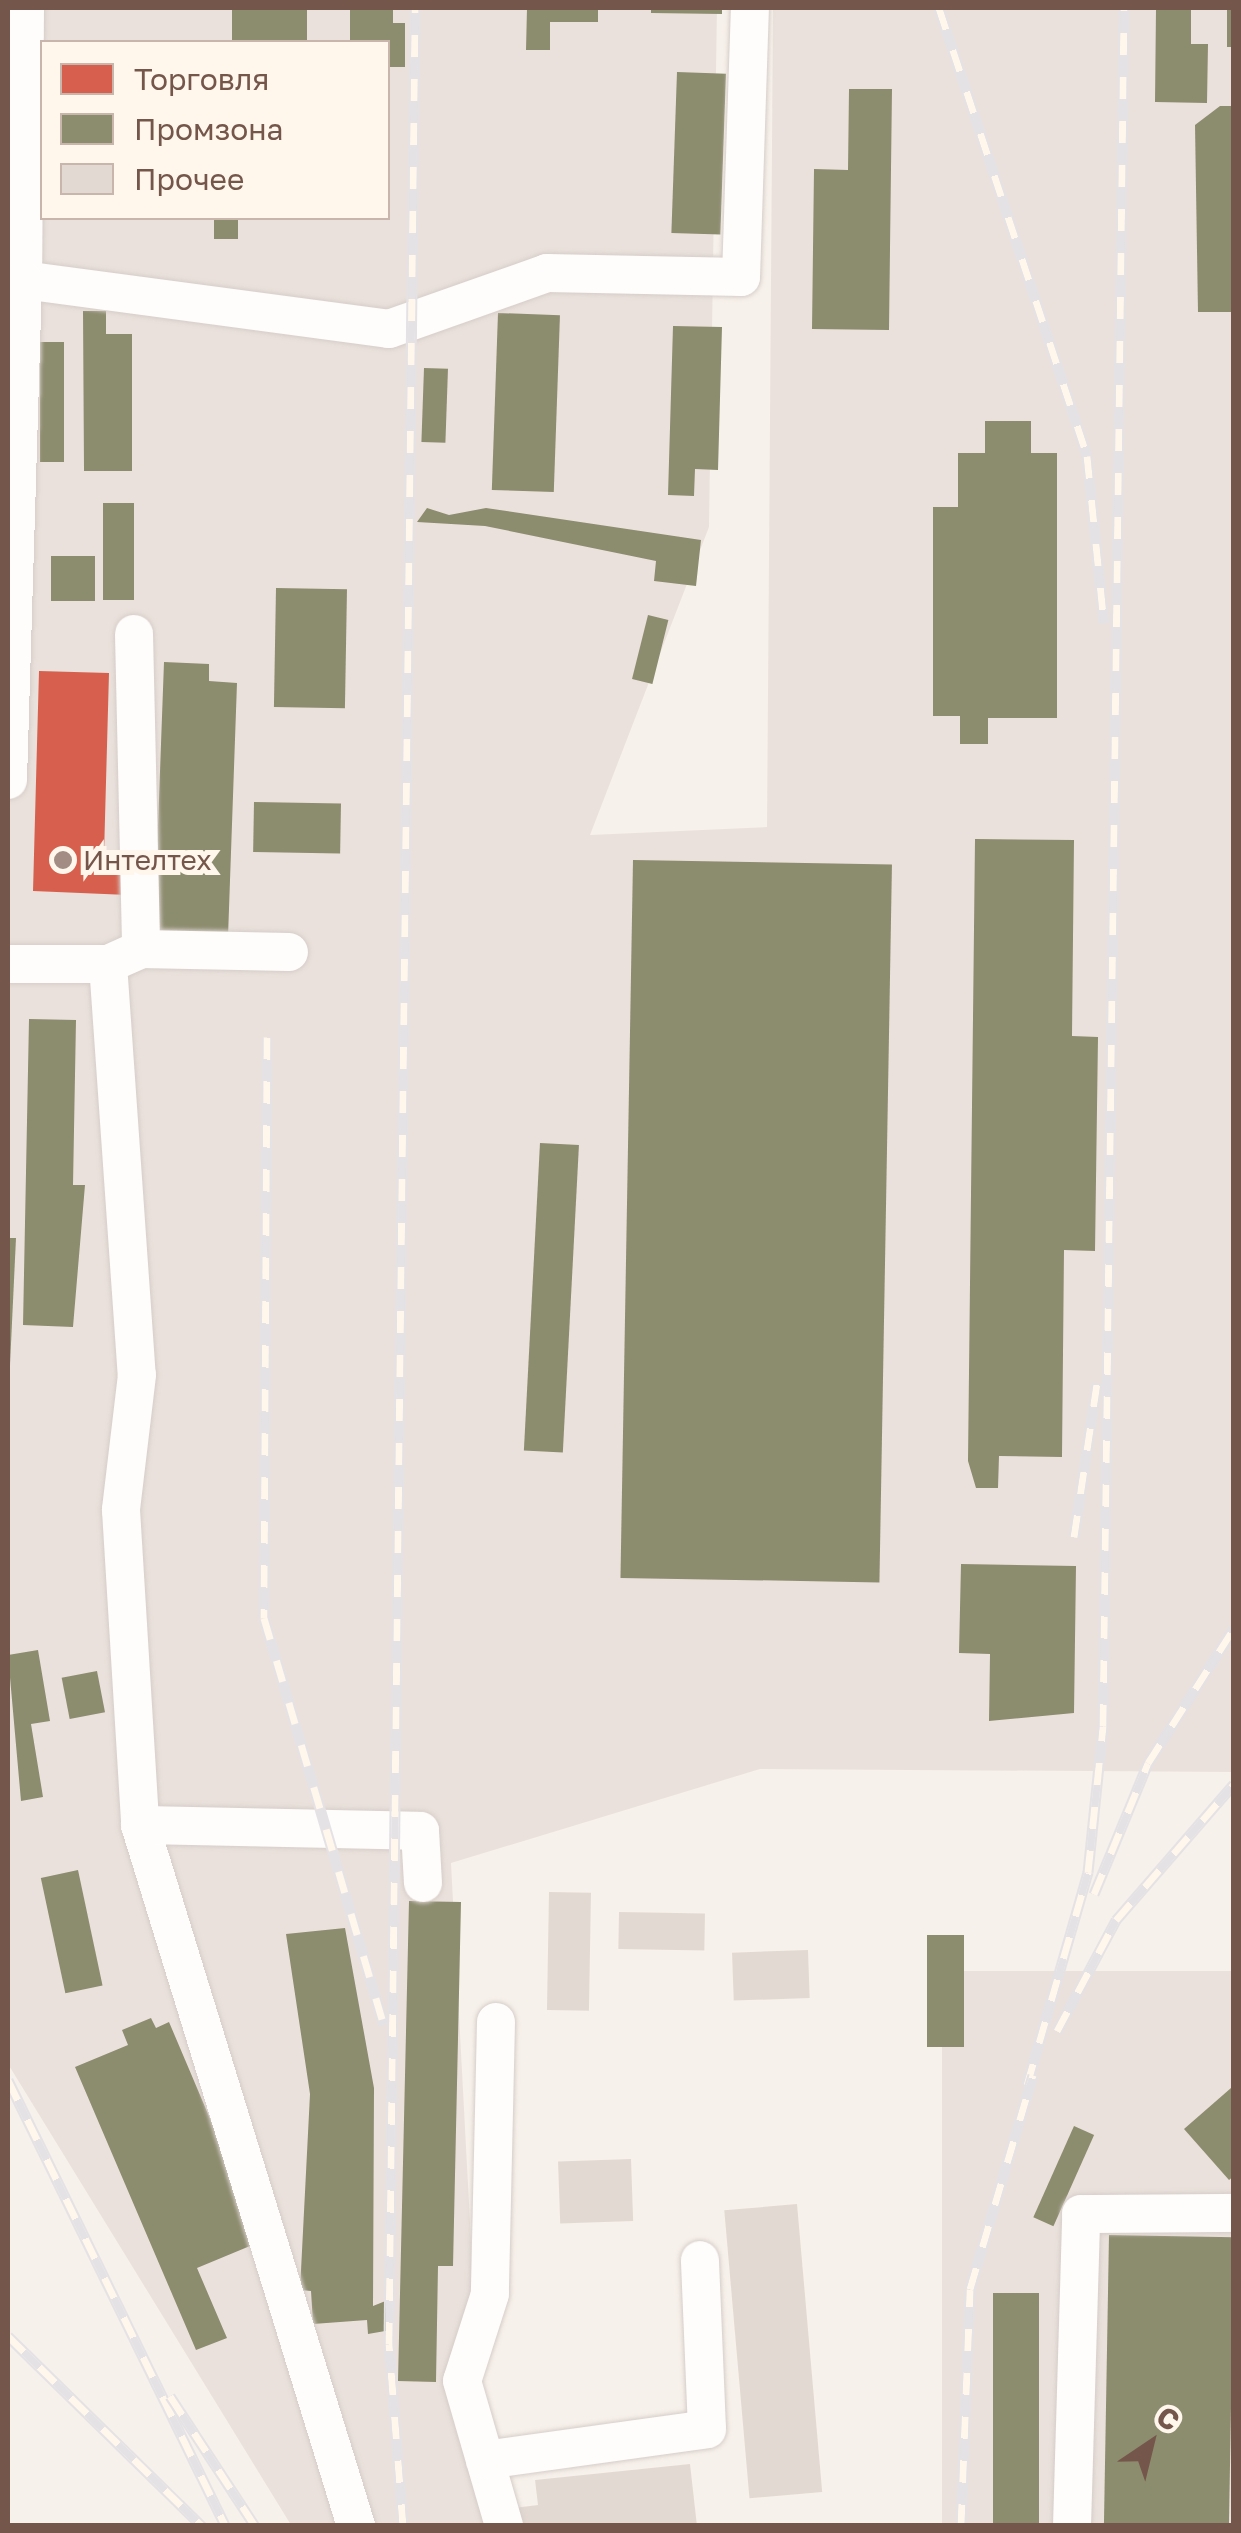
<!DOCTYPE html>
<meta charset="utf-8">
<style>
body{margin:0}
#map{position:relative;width:1241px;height:2533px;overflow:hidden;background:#f7f1eb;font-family:"Golos Text",sans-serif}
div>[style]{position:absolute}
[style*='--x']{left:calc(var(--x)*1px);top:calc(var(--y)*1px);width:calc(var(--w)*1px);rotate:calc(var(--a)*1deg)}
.industrial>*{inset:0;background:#eae1dc;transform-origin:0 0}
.shops>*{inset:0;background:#d6604d}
.industry>*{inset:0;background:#8c8c6e;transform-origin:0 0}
.building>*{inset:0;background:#e3d9d3;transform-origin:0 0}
.roads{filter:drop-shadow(0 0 2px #d6cdc8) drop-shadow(0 0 2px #d6cdc8)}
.minor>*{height:38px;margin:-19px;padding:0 19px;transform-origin:19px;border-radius:19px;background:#fefdfc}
.rail>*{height:11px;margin-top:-5.5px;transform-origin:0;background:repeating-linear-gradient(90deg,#fff6ec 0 22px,#e4e2e5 0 44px);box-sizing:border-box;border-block:2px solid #e4e2e5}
.dots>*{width:28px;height:28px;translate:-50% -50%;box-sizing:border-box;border:5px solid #fff6ec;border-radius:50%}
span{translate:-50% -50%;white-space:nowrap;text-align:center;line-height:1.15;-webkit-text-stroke:10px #fff6ec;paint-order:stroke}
.poi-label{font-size:28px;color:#75564b}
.left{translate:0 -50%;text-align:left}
.frame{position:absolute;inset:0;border:10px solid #75564b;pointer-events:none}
.legend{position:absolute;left:40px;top:40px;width:350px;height:180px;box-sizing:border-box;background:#fff6ec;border:2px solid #c8b6ac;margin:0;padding:12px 18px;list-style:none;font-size:30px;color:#75564b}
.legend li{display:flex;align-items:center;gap:20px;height:50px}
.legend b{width:50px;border:2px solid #c8b6ac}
.north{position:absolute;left:1101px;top:2393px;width:100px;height:100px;-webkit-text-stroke:8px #fff6ec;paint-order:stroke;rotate:35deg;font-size:28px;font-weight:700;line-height:40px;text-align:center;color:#75564b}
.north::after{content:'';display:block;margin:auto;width:35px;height:45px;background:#75564b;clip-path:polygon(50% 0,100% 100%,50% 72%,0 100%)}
</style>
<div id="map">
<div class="industrial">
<i style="clip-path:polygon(evenodd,8px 8px,717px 8px,709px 527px,590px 835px,767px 827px,773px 8px,1233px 8px,1233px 1772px,760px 1769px,451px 1863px,486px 2525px,291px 2525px,8px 2064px,8px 8px,42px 42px,388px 42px,388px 218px,42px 218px,42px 42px)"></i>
<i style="left:1233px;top:1971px;width:554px;height:291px;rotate:90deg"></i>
</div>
<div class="shops">
<i style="clip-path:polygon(39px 671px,109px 673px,104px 855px,129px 856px,128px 895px,33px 891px)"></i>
</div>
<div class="industry">
<i style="left:232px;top:8px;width:75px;height:34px"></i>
<i style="clip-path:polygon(350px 8px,393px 8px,393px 23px,405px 23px,405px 67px,388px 67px,388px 42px,350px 42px)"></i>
<i style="clip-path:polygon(527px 8px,598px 8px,598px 22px,550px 22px,550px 50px,526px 50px)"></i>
<i style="clip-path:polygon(651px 8px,722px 8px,722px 14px,651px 13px)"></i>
<i style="clip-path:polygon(1156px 8px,1191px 8px,1191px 44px,1208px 44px,1207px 103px,1155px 102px)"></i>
<i style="left:1227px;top:8px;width:7px;height:39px"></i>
<i style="left:677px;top:72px;width:49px;height:161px;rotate:2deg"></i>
<i style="clip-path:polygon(849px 89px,892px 89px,889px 330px,812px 329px,814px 169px,848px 170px)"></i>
<i style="clip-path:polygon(1220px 106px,1234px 106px,1234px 312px,1198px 312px,1195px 125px)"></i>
<i style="left:214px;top:218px;width:24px;height:21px"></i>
<i style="clip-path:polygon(83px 311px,106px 311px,106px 334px,132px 334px,132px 471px,84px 471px)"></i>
<i style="left:498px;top:313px;width:62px;height:177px;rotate:2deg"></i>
<i style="clip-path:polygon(673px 326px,722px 327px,718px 470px,695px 469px,694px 496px,668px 495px)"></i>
<i style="left:40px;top:342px;width:24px;height:120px"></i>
<i style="left:424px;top:368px;width:24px;height:74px;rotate:2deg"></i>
<i style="clip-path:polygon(985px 421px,1031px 421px,1031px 453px,1057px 453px,1057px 718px,988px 718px,988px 744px,960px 744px,960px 716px,933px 716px,933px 507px,958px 507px,958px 453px,985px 453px)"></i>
<i style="left:103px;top:503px;width:31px;height:97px"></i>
<i style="clip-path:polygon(486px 508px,701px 540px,696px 586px,654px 581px,656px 561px,485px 526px,417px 522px,427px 508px,449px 515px)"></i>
<i style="left:51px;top:556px;width:44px;height:45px"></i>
<i style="left:276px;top:588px;width:71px;height:119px;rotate:1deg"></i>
<i style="left:648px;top:615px;width:21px;height:66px;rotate:14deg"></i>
<i style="clip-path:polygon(164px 662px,209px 664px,209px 681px,237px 683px,228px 937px,154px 935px)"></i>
<i style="left:254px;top:802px;width:87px;height:50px;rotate:1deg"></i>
<i style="clip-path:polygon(975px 839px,1074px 840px,1072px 1036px,1098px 1037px,1095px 1251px,1064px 1250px,1062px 1457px,999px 1456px,998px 1488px,976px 1488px,968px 1461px)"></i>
<i style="left:633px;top:860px;width:259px;height:718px;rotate:1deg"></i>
<i style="clip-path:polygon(29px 1019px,76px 1020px,73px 1185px,85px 1185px,73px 1327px,23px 1325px)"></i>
<i style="left:540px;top:1143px;width:39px;height:308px;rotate:3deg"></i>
<i style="clip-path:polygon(8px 1238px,16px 1238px,8px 1407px)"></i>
<i style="clip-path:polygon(961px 1564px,1076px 1566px,1074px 1713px,989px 1721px,990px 1654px,959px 1653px)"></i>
<i style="clip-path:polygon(38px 1650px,50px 1721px,31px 1724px,43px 1797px,21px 1801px,8px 1655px)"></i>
<i style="left:97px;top:1671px;width:42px;height:36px;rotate:79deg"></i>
<i style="left:78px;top:1870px;width:118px;height:38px;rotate:78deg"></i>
<i style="clip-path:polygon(409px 1901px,461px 1902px,453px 2266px,438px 2266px,436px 2382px,398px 2381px)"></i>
<i style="clip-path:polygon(345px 1928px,374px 2088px,373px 2306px,388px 2300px,391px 2330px,368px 2334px,367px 2320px,313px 2324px,311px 2291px,300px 2290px,310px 2094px,286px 1934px)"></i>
<i style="left:927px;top:1935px;width:37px;height:112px"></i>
<i style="clip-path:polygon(151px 2018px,156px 2028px,169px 2022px,262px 2241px,197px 2268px,227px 2338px,196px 2350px,75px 2067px,128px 2045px,122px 2030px)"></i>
<i style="clip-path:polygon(1231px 2088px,1234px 2176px,1229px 2180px,1184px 2129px)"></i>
<i style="left:1074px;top:2126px;width:22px;height:100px;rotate:24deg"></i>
<i style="left:1109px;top:2235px;width:125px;height:291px;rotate:1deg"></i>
<i style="left:993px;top:2293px;width:46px;height:233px"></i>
</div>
<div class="building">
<i style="left:549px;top:1892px;width:42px;height:118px;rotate:1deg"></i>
<i style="left:619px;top:1912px;width:86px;height:37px;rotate:1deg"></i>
<i style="left:808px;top:1950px;width:48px;height:76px;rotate:88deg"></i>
<i style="left:631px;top:2159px;width:62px;height:73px;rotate:88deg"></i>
<i style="left:797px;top:2204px;width:289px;height:73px;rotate:85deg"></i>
<i style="clip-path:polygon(690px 2464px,697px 2526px,516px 2526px,514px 2508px,538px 2505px,535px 2480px)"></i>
</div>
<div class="roads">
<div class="minor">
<i style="--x:25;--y:8;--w:272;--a:90.4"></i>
<i style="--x:23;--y:280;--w:369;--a:7.6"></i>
<i style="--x:389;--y:329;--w:168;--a:-19.5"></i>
<i style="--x:547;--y:273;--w:194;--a:1.2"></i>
<i style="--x:741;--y:277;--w:269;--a:-88.1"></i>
<i style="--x:134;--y:634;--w:315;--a:88.7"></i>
<i style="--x:8;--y:780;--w:500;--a:-88.28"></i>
<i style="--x:8;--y:964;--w:100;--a:0"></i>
<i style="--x:108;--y:964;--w:36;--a:-24"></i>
<i style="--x:141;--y:949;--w:148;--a:1.2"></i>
<i style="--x:108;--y:964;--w:412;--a:86"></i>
<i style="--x:137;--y:1375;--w:136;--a:96.8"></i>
<i style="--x:121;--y:1510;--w:316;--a:86.5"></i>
<i style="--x:140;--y:1825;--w:734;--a:72.87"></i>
<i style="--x:140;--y:1825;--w:280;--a:1.2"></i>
<i style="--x:420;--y:1831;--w:52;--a:86.7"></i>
<i style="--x:496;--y:2022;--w:272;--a:91.3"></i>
<i style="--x:490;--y:2294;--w:91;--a:107.8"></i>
<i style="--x:462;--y:2381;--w:151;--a:73.8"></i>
<i style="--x:485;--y:2460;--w:224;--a:-7.9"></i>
<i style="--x:707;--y:2429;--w:169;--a:-92.4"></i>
<i style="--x:1072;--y:2526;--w:312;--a:-88.3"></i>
<i style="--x:1081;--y:2214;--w:153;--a:-0.4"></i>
</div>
</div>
<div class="rail">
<i style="--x:939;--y:8;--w:472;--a:71.7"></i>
<i style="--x:1087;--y:456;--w:168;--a:84.2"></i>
<i style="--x:267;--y:1037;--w:581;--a:90.3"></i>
<i style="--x:264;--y:1618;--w:424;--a:73.6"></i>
<i style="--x:1074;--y:1537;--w:156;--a:-81.5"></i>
<i style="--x:1094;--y:1894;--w:142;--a:-67.6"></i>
<i style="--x:1148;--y:1763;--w:160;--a:-57.5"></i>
<i style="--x:1057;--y:2031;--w:126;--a:-62"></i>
<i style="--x:1116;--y:1920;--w:180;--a:-49.1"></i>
<i style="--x:8;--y:2080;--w:496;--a:64"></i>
<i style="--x:1027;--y:2085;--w:222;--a:-74"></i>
<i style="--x:1088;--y:1872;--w:147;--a:-84.1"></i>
<i style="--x:1103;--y:1726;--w:1718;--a:-89.3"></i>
<i style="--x:8;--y:2336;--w:272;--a:44.4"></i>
<i style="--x:170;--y:2396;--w:155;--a:56.8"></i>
<i style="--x:403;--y:2526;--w:183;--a:-94.4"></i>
<i style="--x:389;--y:2344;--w:2336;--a:-89.36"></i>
<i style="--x:961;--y:2526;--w:237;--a:-87.8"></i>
<i style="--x:970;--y:2289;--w:223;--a:-73.6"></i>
</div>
<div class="dots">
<i style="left:63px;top:860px;background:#a28c83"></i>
</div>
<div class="poi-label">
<span class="left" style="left:83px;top:860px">Интелтех</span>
</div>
<div class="frame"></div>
<ul class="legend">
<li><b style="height:28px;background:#d6604d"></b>Торговля</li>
<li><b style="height:28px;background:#8c8c6e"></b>Промзона</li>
<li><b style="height:28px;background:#e3d9d3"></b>Прочее</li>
</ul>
<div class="north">С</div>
</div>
